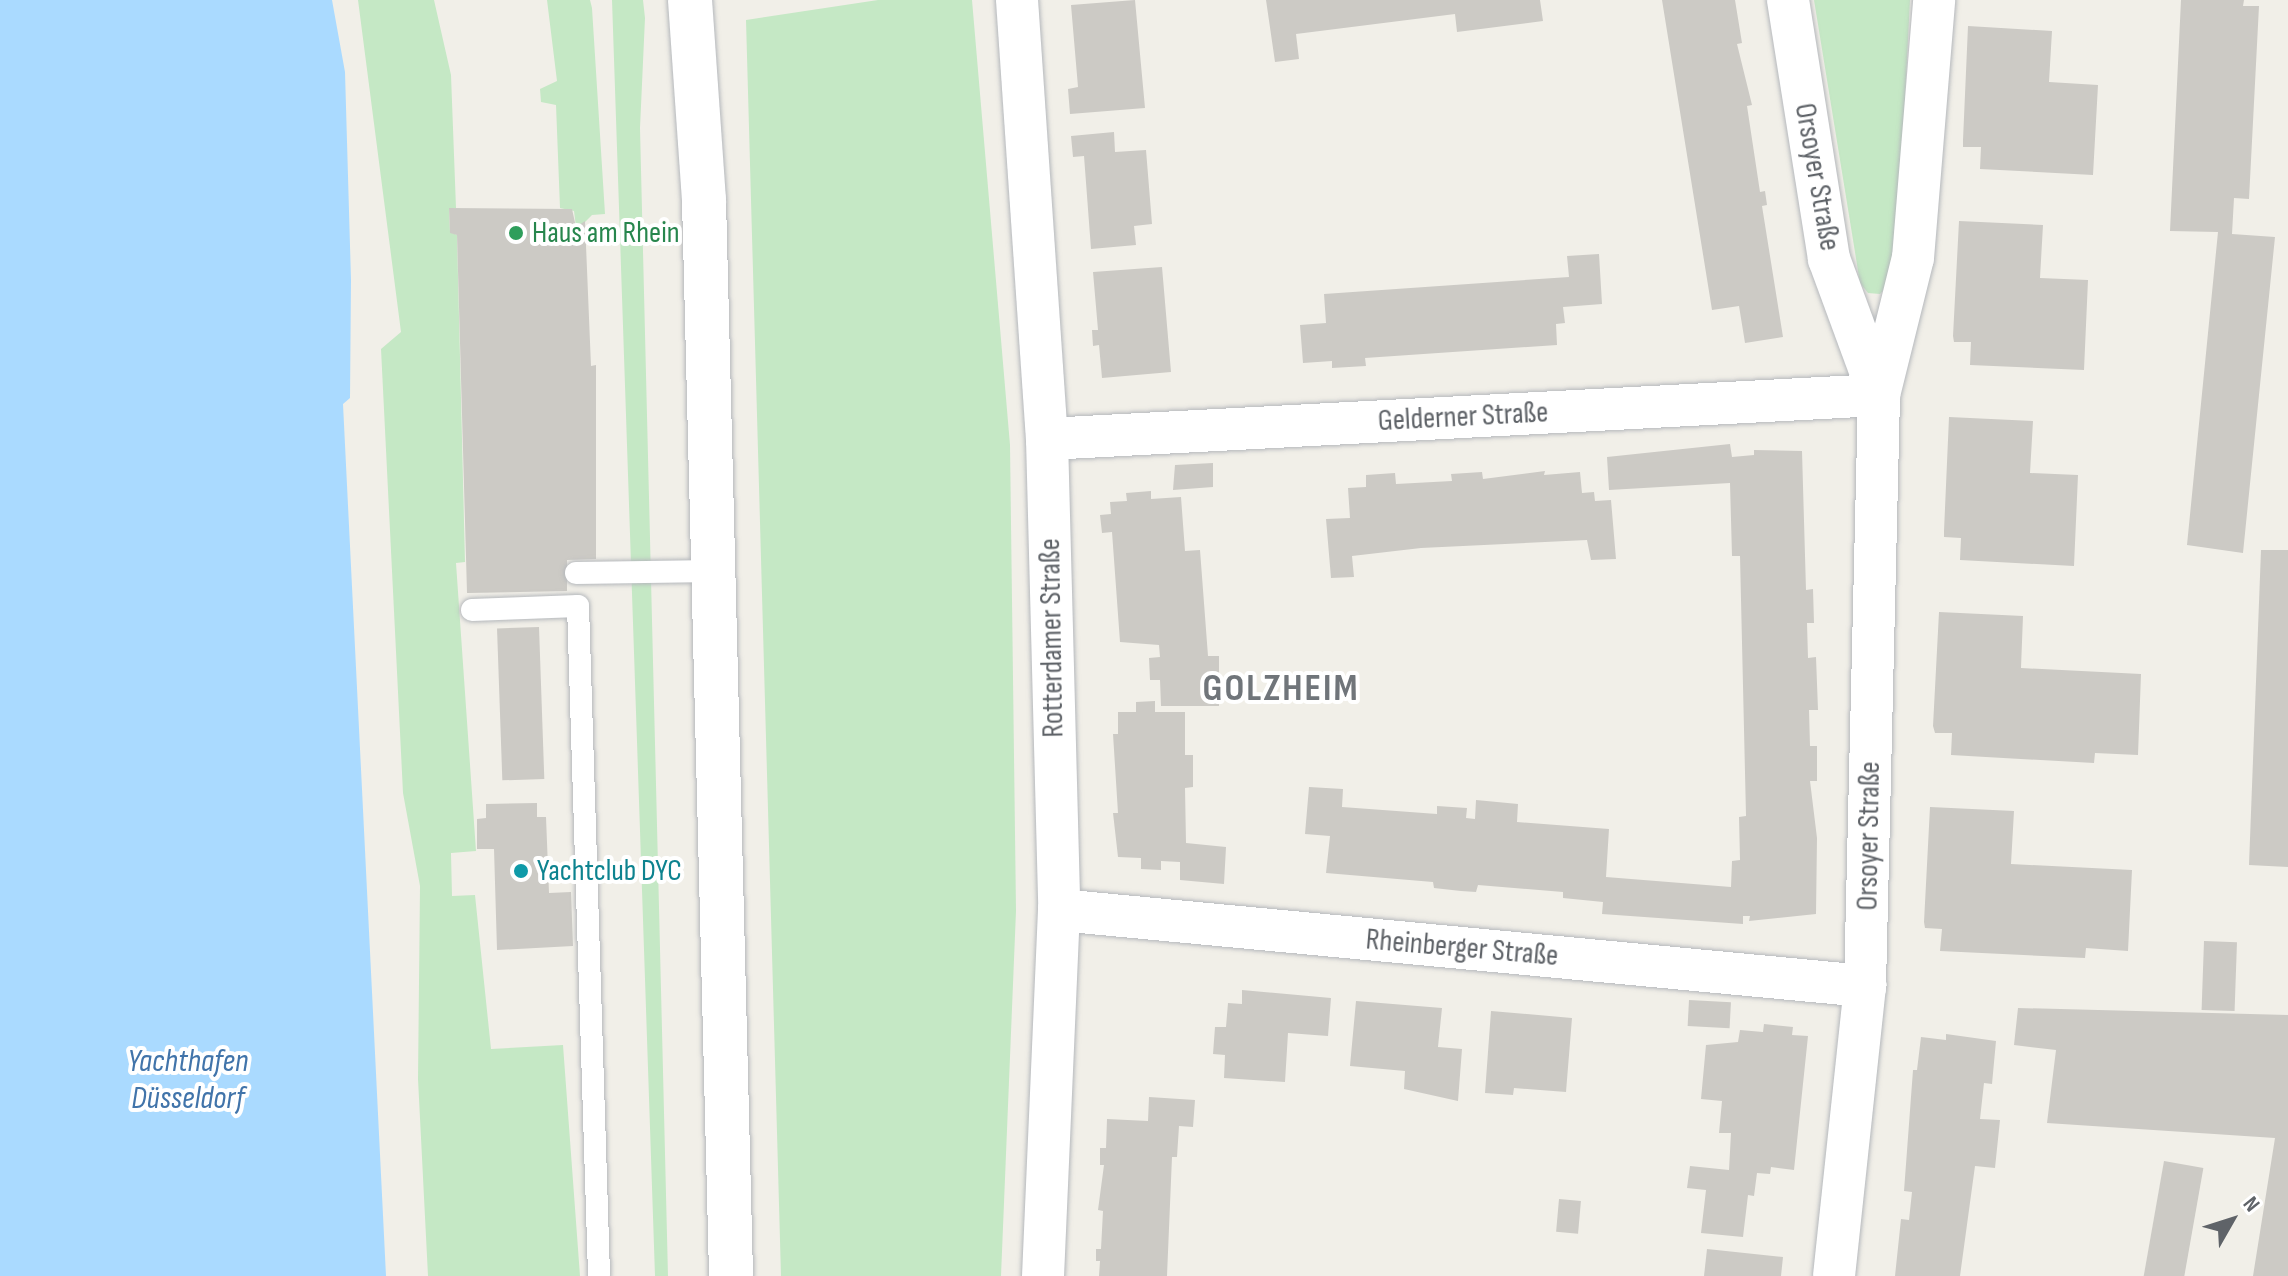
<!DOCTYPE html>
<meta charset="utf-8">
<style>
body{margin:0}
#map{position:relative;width:2288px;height:1276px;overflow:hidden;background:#f1efe8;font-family:"Sofia Sans Condensed",sans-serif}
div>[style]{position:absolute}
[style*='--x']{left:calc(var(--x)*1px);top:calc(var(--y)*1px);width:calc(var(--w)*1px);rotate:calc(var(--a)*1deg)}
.green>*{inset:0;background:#c5e8c5}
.water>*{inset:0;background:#aadaff}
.building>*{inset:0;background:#cccac5;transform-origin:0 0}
.roads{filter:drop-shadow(0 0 2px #b5b8bc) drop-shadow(0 0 2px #b5b8bc)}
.lane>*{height:22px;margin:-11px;padding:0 11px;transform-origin:11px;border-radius:11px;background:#fff}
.street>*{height:42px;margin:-21px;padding:0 21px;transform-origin:21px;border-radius:21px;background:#fff}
.secondary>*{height:44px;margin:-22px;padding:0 22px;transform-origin:22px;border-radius:22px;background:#fff}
.dots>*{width:22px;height:22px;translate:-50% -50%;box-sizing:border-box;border:4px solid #fff;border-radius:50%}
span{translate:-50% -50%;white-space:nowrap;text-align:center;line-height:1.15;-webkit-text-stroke:8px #fff;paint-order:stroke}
.street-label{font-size:30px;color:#5f6368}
.leisure-label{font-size:30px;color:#27864d}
.left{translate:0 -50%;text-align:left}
.culture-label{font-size:30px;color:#0d838f}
.water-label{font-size:32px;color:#4174aa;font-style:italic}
.district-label{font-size:38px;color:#70757a;font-weight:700;letter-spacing:2px}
.north{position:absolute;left:2192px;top:1180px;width:80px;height:80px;-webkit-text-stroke:6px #fff;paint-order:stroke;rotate:51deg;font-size:22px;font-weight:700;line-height:32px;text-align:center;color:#5f6368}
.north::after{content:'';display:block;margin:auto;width:28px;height:36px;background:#5f6368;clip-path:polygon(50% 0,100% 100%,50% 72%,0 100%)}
</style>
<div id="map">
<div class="green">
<i style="clip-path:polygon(358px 0,434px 0,451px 75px,456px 208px,449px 209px,450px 232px,457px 235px,465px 562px,456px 563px,476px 851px,451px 853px,452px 896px,475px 895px,491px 1049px,563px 1045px,580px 1276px,428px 1276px,418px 1079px,420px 886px,403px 793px,381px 349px,401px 332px)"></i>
<i style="clip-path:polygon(547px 0,590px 0,592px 8px,605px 214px,592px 215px,580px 227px,576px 227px,574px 211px,560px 208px,556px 105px,541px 102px,540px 89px,557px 81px)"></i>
<i style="clip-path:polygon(612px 0,643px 0,645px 18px,640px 128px,668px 1276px,655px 1276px)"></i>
<i style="clip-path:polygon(878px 0,972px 0,1010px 445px,1016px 911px,1001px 1276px,781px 1276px,746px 20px)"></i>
<i style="clip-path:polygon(1814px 0,1910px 0,1896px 277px,1880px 294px,1868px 293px,1860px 283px)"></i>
</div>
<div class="water">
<i style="clip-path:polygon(0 0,332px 0,345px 72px,351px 280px,350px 398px,343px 404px,386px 1276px,0 1276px)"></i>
</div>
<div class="building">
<i style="clip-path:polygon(1135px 0,1145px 108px,1070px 114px,1068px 89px,1078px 87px,1071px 5px)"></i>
<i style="clip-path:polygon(1266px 0,1540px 0,1543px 21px,1457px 32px,1455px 14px,1296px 34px,1299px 59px,1275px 62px)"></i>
<i style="clip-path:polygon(1662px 0,1735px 0,1742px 43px,1737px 44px,1752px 105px,1747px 106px,1760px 192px,1765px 191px,1767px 205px,1762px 206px,1783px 337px,1745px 343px,1739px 306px,1712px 310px)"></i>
<i style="clip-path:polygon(2181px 0,2244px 0,2243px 6px,2259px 6px,2249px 199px,2234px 198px,2232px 234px,2275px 237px,2243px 553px,2187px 545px,2218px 232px,2170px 231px)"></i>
<i style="clip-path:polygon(1968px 26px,2052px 31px,2049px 82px,2098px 85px,2093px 175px,1980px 169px,1981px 147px,1963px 147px,1963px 140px)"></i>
<i style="clip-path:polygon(1114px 132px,1115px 152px,1146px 150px,1152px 224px,1134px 226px,1136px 245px,1091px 249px,1084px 156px,1073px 157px,1071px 136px)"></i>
<i style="clip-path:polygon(449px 208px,572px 209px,576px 227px,585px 221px,591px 366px,596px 365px,596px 559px,567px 560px,567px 591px,467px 593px,457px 235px,450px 233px)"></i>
<i style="clip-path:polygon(1959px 221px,2043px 225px,2040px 278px,2088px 280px,2084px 370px,1970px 365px,1971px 342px,1954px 342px,1953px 336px)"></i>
<i style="clip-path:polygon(1599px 254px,1602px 304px,1563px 307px,1565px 323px,1556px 324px,1557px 345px,1365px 358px,1366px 366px,1332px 368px,1332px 361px,1303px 363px,1300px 325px,1326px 323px,1324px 294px,1569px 277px,1567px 256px)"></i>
<i style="clip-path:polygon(1162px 267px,1171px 372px,1102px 378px,1099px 345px,1093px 346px,1092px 330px,1098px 330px,1093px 272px)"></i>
<i style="clip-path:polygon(1949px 417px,2033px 421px,2030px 473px,2078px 475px,2074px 566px,1960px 560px,1961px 538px,1944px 537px,1944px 531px)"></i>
<i style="clip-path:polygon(1730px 444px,1732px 457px,1754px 455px,1754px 450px,1802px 451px,1806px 590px,1813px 589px,1814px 623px,1807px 623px,1808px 658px,1816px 657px,1818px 710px,1809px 710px,1810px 746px,1817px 746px,1817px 781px,1810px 781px,1817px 838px,1816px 914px,1749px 921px,1750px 916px,1743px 916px,1743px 924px,1602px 914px,1603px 902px,1563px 898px,1563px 892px,1478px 885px,1476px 892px,1461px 891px,1434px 888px,1433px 882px,1326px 873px,1330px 836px,1305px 834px,1309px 787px,1343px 789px,1342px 807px,1437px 814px,1437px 806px,1467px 808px,1466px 818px,1475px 819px,1476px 800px,1518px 804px,1517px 822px,1609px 829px,1606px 877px,1731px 887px,1732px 861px,1740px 860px,1739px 817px,1746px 816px,1740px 556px,1732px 556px,1730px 483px,1609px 490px,1607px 457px)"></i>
<i style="clip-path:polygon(1213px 463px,1213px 487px,1173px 490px,1175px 465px)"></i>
<i style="clip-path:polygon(1545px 471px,1544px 475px,1580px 472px,1582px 493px,1594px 492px,1595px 501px,1611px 500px,1616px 559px,1591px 560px,1587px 540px,1421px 548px,1352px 556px,1354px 577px,1331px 578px,1326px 519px,1350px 518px,1348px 488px,1366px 487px,1366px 475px,1395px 473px,1396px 484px,1452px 481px,1451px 474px,1482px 472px,1483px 479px)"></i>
<i style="clip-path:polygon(1151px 491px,1151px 499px,1181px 497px,1185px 551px,1200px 550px,1208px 656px,1219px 656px,1219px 706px,1161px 706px,1160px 680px,1150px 680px,1149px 658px,1160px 657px,1159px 645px,1120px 642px,1112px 532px,1102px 533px,1100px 515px,1111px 514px,1110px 502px,1127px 501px,1126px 493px)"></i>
<i style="clip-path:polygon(2261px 550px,2288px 550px,2288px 867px,2249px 865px)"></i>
<i style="clip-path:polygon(1939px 612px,2023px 616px,2021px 668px,2141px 674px,2138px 755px,2095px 753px,2094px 763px,1951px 755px,1952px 733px,1935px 733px,1933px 726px)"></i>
<i style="left:539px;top:627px;width:152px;height:42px;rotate:88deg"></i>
<i style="clip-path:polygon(1155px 701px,1155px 712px,1185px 712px,1185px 755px,1193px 755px,1193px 787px,1185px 788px,1186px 843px,1226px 847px,1224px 884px,1180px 880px,1180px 862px,1161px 861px,1161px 870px,1141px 869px,1141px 858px,1118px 857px,1113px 813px,1118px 813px,1113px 734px,1118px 734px,1118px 712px,1136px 712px,1136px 702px)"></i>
<i style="clip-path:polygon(537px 803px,537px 817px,546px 817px,549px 893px,571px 892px,573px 946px,497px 950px,494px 849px,477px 849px,477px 819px,486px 818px,486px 804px)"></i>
<i style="clip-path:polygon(1930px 807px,2014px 811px,2011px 864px,2132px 870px,2128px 951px,2086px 948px,2085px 958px,1940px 951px,1942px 929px,1925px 928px,1924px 922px)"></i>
<i style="left:2204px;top:941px;width:33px;height:69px;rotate:2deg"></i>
<i style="clip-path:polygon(1242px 990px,1331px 998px,1328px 1036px,1288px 1033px,1285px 1082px,1224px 1078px,1225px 1055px,1213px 1054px,1215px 1027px,1226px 1027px,1228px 1003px,1242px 1004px)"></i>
<i style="left:1689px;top:1000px;width:42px;height:26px;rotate:3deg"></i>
<i style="clip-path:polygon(1356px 1001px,1442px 1008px,1438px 1047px,1462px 1049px,1458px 1101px,1404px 1089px,1405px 1071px,1350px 1066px)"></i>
<i style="clip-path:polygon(2018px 1008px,2288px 1015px,2288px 1276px,2253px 1276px,2275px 1138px,2047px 1123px,2056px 1050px,2014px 1045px)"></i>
<i style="clip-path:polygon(1491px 1011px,1572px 1018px,1566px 1092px,1514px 1088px,1513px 1095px,1485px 1093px)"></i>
<i style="clip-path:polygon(1764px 1024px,1793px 1027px,1792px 1035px,1808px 1036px,1794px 1170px,1771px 1167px,1770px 1174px,1757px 1173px,1754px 1196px,1748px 1195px,1743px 1237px,1701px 1233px,1706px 1190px,1687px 1188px,1690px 1166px,1729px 1170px,1731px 1133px,1719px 1133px,1722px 1101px,1701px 1099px,1706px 1045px,1738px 1042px,1740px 1030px,1763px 1032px)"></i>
<i style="clip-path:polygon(1946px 1034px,1996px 1041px,1992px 1084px,1984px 1083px,1980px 1119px,2000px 1120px,1995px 1168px,1975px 1166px,1960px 1276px,1895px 1276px,1901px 1219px,1909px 1220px,1912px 1192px,1904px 1191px,1913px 1070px,1917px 1070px,1921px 1037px,1946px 1040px)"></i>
<i style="clip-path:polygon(1149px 1097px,1195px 1100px,1193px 1127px,1179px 1126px,1177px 1157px,1172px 1157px,1167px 1276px,1099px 1276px,1100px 1261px,1096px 1261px,1096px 1249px,1101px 1249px,1103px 1211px,1098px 1210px,1104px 1165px,1100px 1165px,1100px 1148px,1106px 1148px,1107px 1119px,1148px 1121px)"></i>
<i style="left:2164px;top:1161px;width:40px;height:117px;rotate:10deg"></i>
<i style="left:1559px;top:1199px;width:22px;height:33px;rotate:5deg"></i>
<i style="clip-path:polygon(1707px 1249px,1783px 1257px,1781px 1276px,1704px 1276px)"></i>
</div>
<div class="roads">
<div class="lane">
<i style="--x:576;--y:573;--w:139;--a:-0.8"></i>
<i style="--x:472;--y:610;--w:106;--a:-2.2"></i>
<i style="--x:578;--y:606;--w:670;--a:88.2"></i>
</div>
<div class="street">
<i style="--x:1017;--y:0;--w:440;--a:86.1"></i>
<i style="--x:1047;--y:439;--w:471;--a:88.5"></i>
<i style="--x:1059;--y:910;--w:366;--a:92.5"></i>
<i style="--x:1788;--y:0;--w:262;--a:81"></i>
<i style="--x:1829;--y:259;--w:145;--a:69.8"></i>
<i style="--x:1047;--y:439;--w:833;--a:-3.03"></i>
<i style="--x:1059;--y:910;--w:810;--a:5.39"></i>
<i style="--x:1834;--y:1276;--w:292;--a:-83.9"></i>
<i style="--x:1865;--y:986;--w:591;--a:-88.64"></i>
<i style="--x:1879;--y:395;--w:141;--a:-76.1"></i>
<i style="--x:1913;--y:258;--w:259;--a:-85.3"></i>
</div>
<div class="secondary">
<i style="--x:690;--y:0;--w:200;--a:86"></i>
<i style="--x:704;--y:200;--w:1076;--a:88.56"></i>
</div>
</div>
<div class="dots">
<i style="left:516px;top:233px;background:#2e9e5b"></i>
<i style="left:521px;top:871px;background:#0f9aa8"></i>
</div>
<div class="street-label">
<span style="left:1817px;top:177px;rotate:80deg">Orsoyer Straße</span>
<span style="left:1463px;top:417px;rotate:-3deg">Gelderner Straße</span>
<span style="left:1052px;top:638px;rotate:-91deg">Rotterdamer Straße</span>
<span style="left:1869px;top:836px;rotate:-89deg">Orsoyer Straße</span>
<span style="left:1462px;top:948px;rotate:5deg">Rheinberger Straße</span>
</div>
<div class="leisure-label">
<span class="left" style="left:532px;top:233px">Haus am Rhein</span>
</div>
<div class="culture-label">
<span class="left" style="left:537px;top:871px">Yachtclub DYC</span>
</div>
<div class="water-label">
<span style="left:188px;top:1081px">Yachthafen<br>Düsseldorf</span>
</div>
<div class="district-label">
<span style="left:1281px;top:689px">GOLZHEIM</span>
</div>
<div class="north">N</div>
</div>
